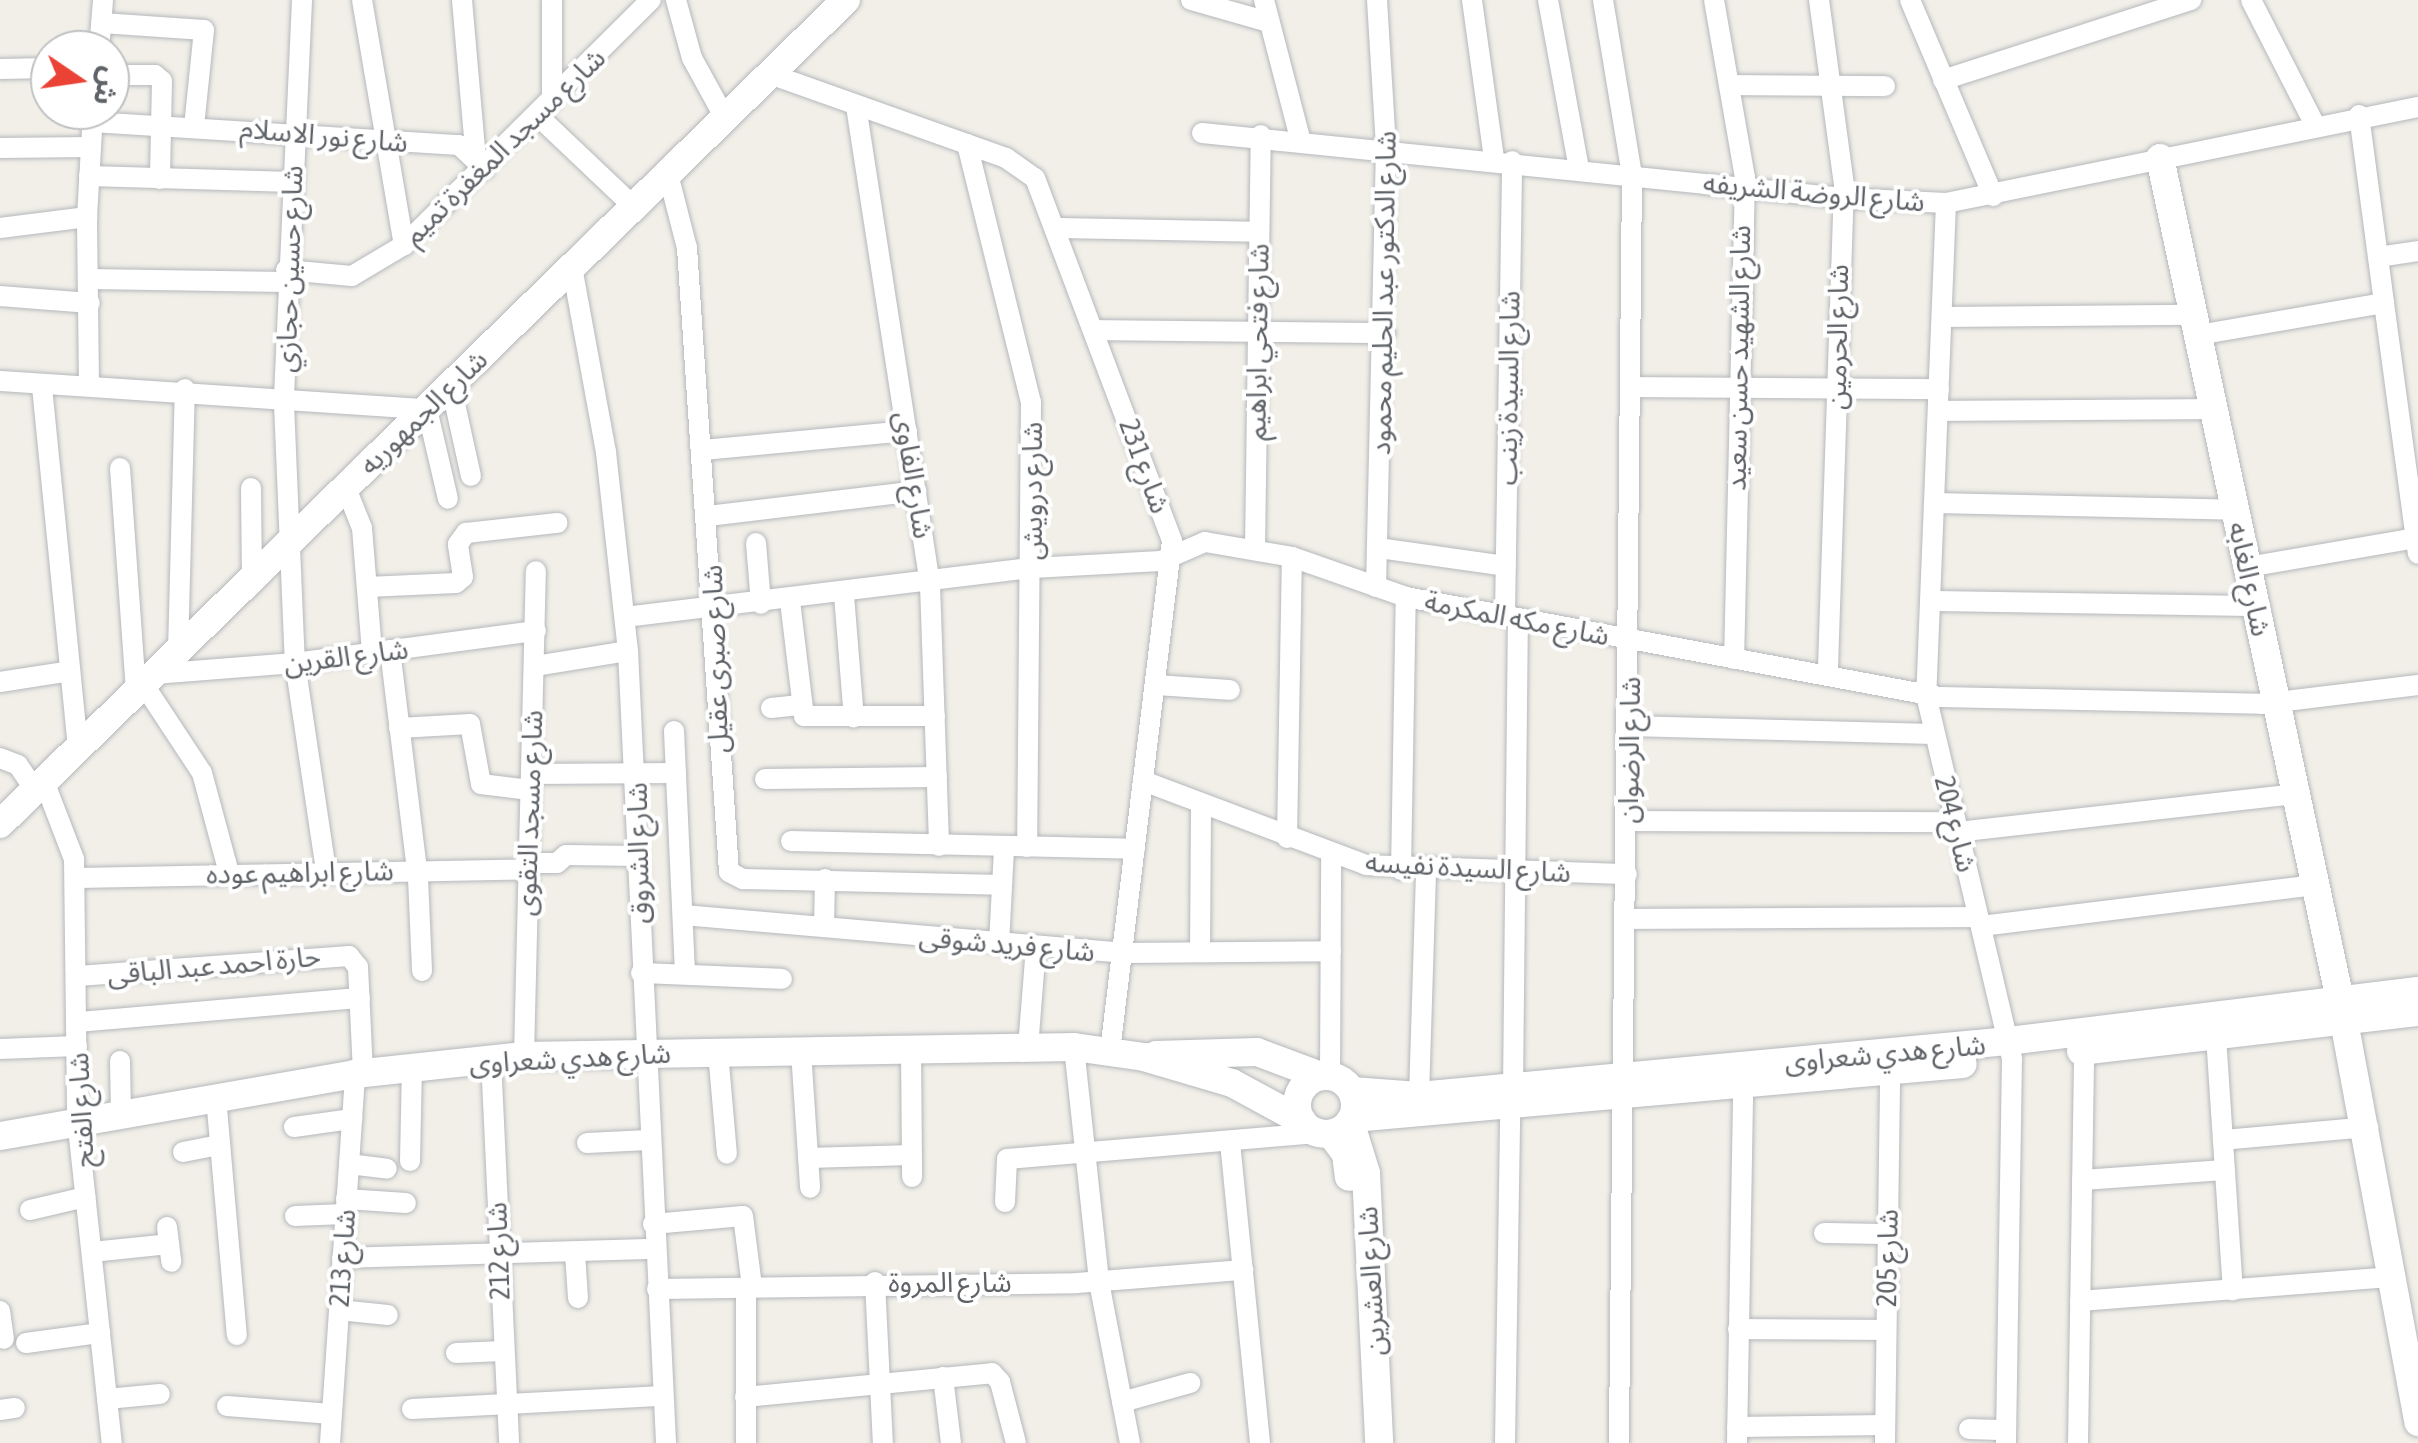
<!DOCTYPE html>
<meta charset="utf-8">
<style>
body{margin:0}
#map{position:relative;width:2418px;height:1443px;overflow:hidden;background:#f1efe8;font-family:"Asap Condensed","Noto Sans Arabic",sans-serif}
div>[style]{position:absolute}
[style*='--x']{left:calc(var(--x)*1px);top:calc(var(--y)*1px);width:calc(var(--w)*1px);rotate:calc(var(--a)*1deg)}
.roads{filter:drop-shadow(0 0 2px #b5b8bc) drop-shadow(0 0 2px #b5b8bc)}
.street>*{height:20px;margin:-10px;padding:0 10px;transform-origin:10px;border-radius:10px;background:#fff}
.secondary>*{height:28px;margin:-14px;padding:0 14px;transform-origin:14px;border-radius:14px;background:#fff}
.secondary>.ring{margin:-14px;padding:0;box-sizing:content-box;background:none;border:28px solid #fff;border-radius:50%}
span{translate:-50% -50%;white-space:nowrap;text-align:center;line-height:1.15;-webkit-text-stroke:8px #fff;paint-order:stroke}
.street-label{font-size:28px;color:#5f6368}
.north{position:absolute;left:30px;top:30px;width:100px;height:100px;box-sizing:border-box;background:#fff;border:2px solid #bfc1c3;border-radius:50%;rotate:103deg;font-size:28px;font-weight:700;line-height:40px;text-align:center;color:#5f6368}
.north::after{content:'';display:block;margin:auto;width:35px;height:45px;background:#ea4335;clip-path:polygon(50% 0,100% 100%,50% 72%,0 100%)}
</style>
<div id="map">
<div class="roads">
<div class="street">
<i style="--x:302;--y:0;--w:404;--a:92.6"></i>
<i style="--x:284;--y:404;--w:259;--a:87.6"></i>
<i style="--x:295;--y:663;--w:210;--a:81.5"></i>
<i style="--x:362;--y:0;--w:249;--a:80.3"></i>
<i style="--x:462;--y:0;--w:160;--a:85"></i>
<i style="--x:552;--y:0;--w:101;--a:90"></i>
<i style="--x:676;--y:0;--w:60;--a:74.6"></i>
<i style="--x:692;--y:58;--w:68;--a:61.2"></i>
<i style="--x:1191;--y:0;--w:81;--a:15.8"></i>
<i style="--x:1264;--y:0;--w:143;--a:75.4"></i>
<i style="--x:1472;--y:0;--w:161;--a:82.1"></i>
<i style="--x:1548;--y:0;--w:172;--a:79.6"></i>
<i style="--x:1603;--y:0;--w:177;--a:80.6"></i>
<i style="--x:1632;--y:175;--w:1268;--a:90.59"></i>
<i style="--x:1714;--y:0;--w:181;--a:80.1"></i>
<i style="--x:1745;--y:178;--w:481;--a:91.3"></i>
<i style="--x:1819;--y:0;--w:187;--a:82.3"></i>
<i style="--x:1844;--y:185;--w:491;--a:91.9"></i>
<i style="--x:1910;--y:0;--w:213;--a:67"></i>
<i style="--x:2251;--y:0;--w:138;--a:62.9"></i>
<i style="--x:102;--y:23;--w:102;--a:3.9"></i>
<i style="--x:204;--y:30;--w:97;--a:95.9"></i>
<i style="--x:99;--y:50;--w:50;--a:-85.4"></i>
<i style="--x:0;--y:69;--w:50;--a:-1.1"></i>
<i style="--x:770;--y:74;--w:251;--a:19.6"></i>
<i style="--x:1006;--y:158;--w:35;--a:35"></i>
<i style="--x:1035;--y:178;--w:388;--a:69.3"></i>
<i style="--x:1172;--y:541;--w:514;--a:96.93"></i>
<i style="--x:110;--y:75;--w:45;--a:0"></i>
<i style="--x:155;--y:75;--w:9;--a:41"></i>
<i style="--x:162;--y:81;--w:98;--a:91.2"></i>
<i style="--x:1943;--y:80;--w:261;--a:-17.9"></i>
<i style="--x:1729;--y:85;--w:156;--a:0.4"></i>
<i style="--x:856;--y:106;--w:485;--a:81.2"></i>
<i style="--x:930;--y:585;--w:261;--a:88"></i>
<i style="--x:2359;--y:115;--w:190;--a:82.4"></i>
<i style="--x:538;--y:116;--w:132;--a:43.5"></i>
<i style="--x:92;--y:122;--w:368;--a:3.6"></i>
<i style="--x:459;--y:145;--w:35;--a:43"></i>
<i style="--x:1202;--y:133;--w:644;--a:5.79"></i>
<i style="--x:1843;--y:198;--w:103;--a:2.8"></i>
<i style="--x:1946;--y:203;--w:482;--a:-11.5"></i>
<i style="--x:967;--y:144;--w:266;--a:76.1"></i>
<i style="--x:1031;--y:402;--w:445;--a:90.5"></i>
<i style="--x:0;--y:148;--w:91;--a:-0.6"></i>
<i style="--x:668;--y:174;--w:76;--a:75.6"></i>
<i style="--x:687;--y:248;--w:625;--a:86.15"></i>
<i style="--x:729;--y:872;--w:16;--a:27"></i>
<i style="--x:743;--y:879;--w:259;--a:1.3"></i>
<i style="--x:89;--y:176;--w:204;--a:1.7"></i>
<i style="--x:1946;--y:203;--w:492;--a:92.3"></i>
<i style="--x:1926;--y:695;--w:373;--a:76.7"></i>
<i style="--x:2012;--y:1058;--w:385;--a:90.9"></i>
<i style="--x:0;--y:228;--w:88;--a:-7.2"></i>
<i style="--x:1057;--y:228;--w:202;--a:1.1"></i>
<i style="--x:2378;--y:257;--w:40;--a:-8.5"></i>
<i style="--x:572;--y:267;--w:188;--a:79.6"></i>
<i style="--x:606;--y:452;--w:200;--a:83.7"></i>
<i style="--x:628;--y:651;--w:793;--a:87.25"></i>
<i style="--x:286;--y:270;--w:66;--a:5.2"></i>
<i style="--x:352;--y:276;--w:61;--a:-30.8"></i>
<i style="--x:404;--y:245;--w:348;--a:-44.8"></i>
<i style="--x:89;--y:279;--w:197;--a:0.9"></i>
<i style="--x:0;--y:296;--w:90;--a:4.4"></i>
<i style="--x:1942;--y:317;--w:252;--a:-0.5"></i>
<i style="--x:1095;--y:330;--w:290;--a:0.6"></i>
<i style="--x:2198;--y:335;--w:189;--a:-9.8"></i>
<i style="--x:2384;--y:303;--w:253;--a:82.3"></i>
<i style="--x:0;--y:381;--w:428;--a:3.8"></i>
<i style="--x:427;--y:409;--w:92;--a:76.9"></i>
<i style="--x:89;--y:385;--w:168;--a:-90.7"></i>
<i style="--x:87;--y:217;--w:105;--a:-86.7"></i>
<i style="--x:451;--y:386;--w:92;--a:77.5"></i>
<i style="--x:42;--y:387;--w:363;--a:84.3"></i>
<i style="--x:1634;--y:387;--w:305;--a:0.4"></i>
<i style="--x:1938;--y:411;--w:276;--a:-0.4"></i>
<i style="--x:703;--y:450;--w:205;--a:-5.3"></i>
<i style="--x:120;--y:468;--w:226;--a:85.9"></i>
<i style="--x:251;--y:488;--w:92;--a:89.4"></i>
<i style="--x:346;--y:488;--w:43;--a:68.2"></i>
<i style="--x:362;--y:528;--w:124;--a:85.4"></i>
<i style="--x:1934;--y:503;--w:302;--a:1.3"></i>
<i style="--x:708;--y:516;--w:210;--a:-6.8"></i>
<i style="--x:756;--y:543;--w:61;--a:85.3"></i>
<i style="--x:1379;--y:548;--w:128;--a:8.1"></i>
<i style="--x:1255;--y:549;--w:414;--a:-89.2"></i>
<i style="--x:2248;--y:567;--w:170;--a:-9.8"></i>
<i style="--x:367;--y:587;--w:89;--a:-2.6"></i>
<i style="--x:456;--y:583;--w:9;--a:-41"></i>
<i style="--x:463;--y:577;--w:33;--a:-99"></i>
<i style="--x:458;--y:544;--w:14;--a:-54"></i>
<i style="--x:466;--y:533;--w:92;--a:-6.3"></i>
<i style="--x:1376;--y:587;--w:440;--a:-88.7"></i>
<i style="--x:1386;--y:147;--w:147;--a:-93.5"></i>
<i style="--x:844;--y:595;--w:123;--a:85.4"></i>
<i style="--x:790;--y:601;--w:116;--a:83.1"></i>
<i style="--x:804;--y:716;--w:131;--a:0"></i>
<i style="--x:1930;--y:601;--w:326;--a:0.9"></i>
<i style="--x:1505;--y:616;--w:455;--a:-89.1"></i>
<i style="--x:625;--y:617;--w:410;--a:-6.9"></i>
<i style="--x:1032;--y:568;--w:129;--a:-3.1"></i>
<i style="--x:1161;--y:561;--w:48;--a:-23.4"></i>
<i style="--x:1205;--y:542;--w:88;--a:9.8"></i>
<i style="--x:1292;--y:557;--w:121;--a:19.3"></i>
<i style="--x:1406;--y:597;--w:543;--a:10.61"></i>
<i style="--x:1940;--y:697;--w:321;--a:1.2"></i>
<i style="--x:2261;--y:704;--w:158;--a:-6.9"></i>
<i style="--x:390;--y:650;--w:230;--a:83"></i>
<i style="--x:418;--y:878;--w:93;--a:87.5"></i>
<i style="--x:178;--y:652;--w:263;--a:-88.5"></i>
<i style="--x:535;--y:666;--w:94;--a:-9.2"></i>
<i style="--x:154;--y:674;--w:141;--a:-4.5"></i>
<i style="--x:295;--y:663;--w:243;--a:-7.6"></i>
<i style="--x:0;--y:682;--w:71;--a:-8.9"></i>
<i style="--x:144;--y:685;--w:105;--a:56.6"></i>
<i style="--x:202;--y:773;--w:104;--a:74.9"></i>
<i style="--x:1155;--y:685;--w:75;--a:3.8"></i>
<i style="--x:771;--y:708;--w:29;--a:-6"></i>
<i style="--x:1629;--y:726;--w:304;--a:1.5"></i>
<i style="--x:399;--y:728;--w:71;--a:-3.2"></i>
<i style="--x:470;--y:724;--w:61;--a:79.6"></i>
<i style="--x:481;--y:784;--w:49;--a:7"></i>
<i style="--x:674;--y:731;--w:243;--a:87.4"></i>
<i style="--x:0;--y:758;--w:19;--a:21"></i>
<i style="--x:18;--y:765;--w:30;--a:56"></i>
<i style="--x:531;--y:774;--w:145;--a:-0.4"></i>
<i style="--x:765;--y:779;--w:172;--a:-0.7"></i>
<i style="--x:44;--y:781;--w:84;--a:69"></i>
<i style="--x:74;--y:859;--w:259;--a:89.3"></i>
<i style="--x:77;--y:1118;--w:327;--a:83.9"></i>
<i style="--x:1143;--y:781;--w:238;--a:20.6"></i>
<i style="--x:1366;--y:865;--w:261;--a:2"></i>
<i style="--x:1628;--y:821;--w:327;--a:0.2"></i>
<i style="--x:1957;--y:832;--w:341;--a:-6.4"></i>
<i style="--x:1287;--y:838;--w:281;--a:-89"></i>
<i style="--x:791;--y:841;--w:344;--a:1.3"></i>
<i style="--x:525;--y:863;--w:32;--a:0"></i>
<i style="--x:557;--y:863;--w:12;--a:-42"></i>
<i style="--x:566;--y:855;--w:72;--a:0.8"></i>
<i style="--x:1401;--y:870;--w:273;--a:-89"></i>
<i style="--x:75;--y:878;--w:449;--a:-1.1"></i>
<i style="--x:683;--y:915;--w:441;--a:4.9"></i>
<i style="--x:1122;--y:953;--w:209;--a:-0.5"></i>
<i style="--x:1627;--y:919;--w:351;--a:-0.3"></i>
<i style="--x:1981;--y:926;--w:337;--a:-7"></i>
<i style="--x:824;--y:927;--w:48;--a:-88.8"></i>
<i style="--x:999;--y:944;--w:97;--a:-87"></i>
<i style="--x:1200;--y:952;--w:148;--a:-89.6"></i>
<i style="--x:641;--y:973;--w:141;--a:2.4"></i>
<i style="--x:78;--y:976;--w:272;--a:-4.2"></i>
<i style="--x:349;--y:956;--w:14;--a:51"></i>
<i style="--x:358;--y:967;--w:106;--a:87.3"></i>
<i style="--x:78;--y:1022;--w:283;--a:-4.9"></i>
<i style="--x:2216;--y:1036;--w:255;--a:86.2"></i>
<i style="--x:1074;--y:1047;--w:236;--a:83.9"></i>
<i style="--x:1099;--y:1282;--w:164;--a:79.1"></i>
<i style="--x:1028;--y:1048;--w:101;--a:-85.5"></i>
<i style="--x:0;--y:1049;--w:77;--a:-2.2"></i>
<i style="--x:911;--y:1050;--w:127;--a:89.5"></i>
<i style="--x:801;--y:1051;--w:137;--a:86.2"></i>
<i style="--x:718;--y:1052;--w:102;--a:85"></i>
<i style="--x:524;--y:1056;--w:485;--a:-88.6"></i>
<i style="--x:491;--y:1059;--w:384;--a:87.3"></i>
<i style="--x:120;--y:1061;--w:51;--a:88.9"></i>
<i style="--x:1330;--y:1076;--w:220;--a:-89.7"></i>
<i style="--x:1513;--y:1088;--w:470;--a:-89.4"></i>
<i style="--x:1419;--y:1096;--w:225;--a:-88.2"></i>
<i style="--x:216;--y:1097;--w:239;--a:85"></i>
<i style="--x:294;--y:1127;--w:59;--a:-7.9"></i>
<i style="--x:2223;--y:1140;--w:146;--a:-5.1"></i>
<i style="--x:1230;--y:1142;--w:302;--a:84.3"></i>
<i style="--x:587;--y:1143;--w:61;--a:-2.8"></i>
<i style="--x:183;--y:1152;--w:38;--a:-11"></i>
<i style="--x:808;--y:1158;--w:104;--a:-1.7"></i>
<i style="--x:410;--y:1161;--w:93;--a:-88.8"></i>
<i style="--x:349;--y:1164;--w:38;--a:7"></i>
<i style="--x:2082;--y:1180;--w:143;--a:-4"></i>
<i style="--x:346;--y:1199;--w:60;--a:3.8"></i>
<i style="--x:1005;--y:1202;--w:43;--a:-87.3"></i>
<i style="--x:1007;--y:1159;--w:311;--a:-4.8"></i>
<i style="--x:30;--y:1210;--w:57;--a:-13.1"></i>
<i style="--x:295;--y:1216;--w:50;--a:-2.3"></i>
<i style="--x:653;--y:1224;--w:90;--a:-5.1"></i>
<i style="--x:743;--y:1216;--w:71;--a:82.7"></i>
<i style="--x:167;--y:1227;--w:35;--a:83"></i>
<i style="--x:1824;--y:1233;--w:63;--a:0.9"></i>
<i style="--x:92;--y:1252;--w:77;--a:-5.9"></i>
<i style="--x:575;--y:1253;--w:45;--a:86.2"></i>
<i style="--x:342;--y:1258;--w:312;--a:-1.7"></i>
<i style="--x:875;--y:1282;--w:161;--a:87.2"></i>
<i style="--x:746;--y:1286;--w:157;--a:90"></i>
<i style="--x:657;--y:1289;--w:420;--a:-0.8"></i>
<i style="--x:1077;--y:1283;--w:167;--a:-4.5"></i>
<i style="--x:2080;--y:1301;--w:314;--a:-4.4"></i>
<i style="--x:339;--y:1310;--w:49;--a:5.8"></i>
<i style="--x:0;--y:1311;--w:28;--a:82"></i>
<i style="--x:1738;--y:1329;--w:148;--a:0.4"></i>
<i style="--x:26;--y:1343;--w:75;--a:-7.7"></i>
<i style="--x:456;--y:1353;--w:47;--a:-2.4"></i>
<i style="--x:943;--y:1377;--w:66;--a:83.1"></i>
<i style="--x:745;--y:1397;--w:248;--a:-5.5"></i>
<i style="--x:992;--y:1373;--w:12;--a:48"></i>
<i style="--x:1000;--y:1382;--w:63;--a:75.3"></i>
<i style="--x:107;--y:1399;--w:53;--a:-5.4"></i>
<i style="--x:1122;--y:1402;--w:71;--a:-15.6"></i>
<i style="--x:227;--y:1406;--w:105;--a:4.4"></i>
<i style="--x:412;--y:1409;--w:251;--a:-3"></i>
<i style="--x:0;--y:1410;--w:15;--a:-8"></i>
<i style="--x:1737;--y:1427;--w:148;--a:-0.8"></i>
<i style="--x:1969;--y:1429;--w:37;--a:2"></i>
<i style="--x:330;--y:1443;--w:370;--a:-86.1"></i>
<i style="--x:1505;--y:1443;--w:334;--a:-89.1"></i>
<i style="--x:1737;--y:1443;--w:357;--a:-89"></i>
<i style="--x:1885;--y:1443;--w:371;--a:-89.2"></i>
<i style="--x:2078;--y:1443;--w:392;--a:-89.1"></i>
</div>
<div class="secondary">
<i style="--x:2160;--y:158;--w:861;--a:77.93"></i>
<i style="--x:0;--y:824;--w:1181;--a:-44.25"></i>
<i style="--x:2344;--y:1021;--w:408;--a:79.5"></i>
<i style="--x:2081;--y:1051;--w:339;--a:-6.6"></i>
<i style="--x:1156;--y:1055;--w:101;--a:-1.7"></i>
<i style="--x:1257;--y:1052;--w:68;--a:20.6"></i>
<i class="ring" style="left:1297px;top:1076px;width:30px;height:30px"></i>
<i style="--x:1352;--y:1091;--w:67;--a:4.3"></i>
<i style="--x:1419;--y:1096;--w:593;--a:-5.33"></i>
<i style="--x:2009;--y:1041;--w:412;--a:-7"></i>
<i style="--x:1353;--y:1118;--w:612;--a:-5.06"></i>
<i style="--x:1350;--y:1121;--w:54;--a:72.9"></i>
<i style="--x:1366;--y:1173;--w:270;--a:87.2"></i>
<i style="--x:1331;--y:1134;--w:25;--a:53"></i>
<i style="--x:1346;--y:1154;--w:23;--a:83"></i>
<i style="--x:0;--y:1136;--w:360;--a:-9.9"></i>
<i style="--x:355;--y:1074;--w:170;--a:-6.1"></i>
<i style="--x:524;--y:1056;--w:550;--a:-0.94"></i>
<i style="--x:1074;--y:1047;--w:71;--a:8.1"></i>
<i style="--x:1144;--y:1057;--w:92;--a:16.5"></i>
<i style="--x:1232;--y:1083;--w:80;--a:28.5"></i>
</div>
</div>
<div class="street-label">
<span style="left:324px;top:135px;rotate:5deg">شارع نور الاسلام</span>
<span style="left:504px;top:146px;rotate:-44deg">شارع مسجد المغفرة تميم</span>
<span style="left:1814px;top:192px;rotate:5deg">شارع الروضة الشريفه</span>
<span style="left:289px;top:269px;rotate:-88deg">شارع حسين حجازي</span>
<span style="left:1383px;top:293px;rotate:-89deg">شارع الدكتور عبد الحليم محمود</span>
<span style="left:1837px;top:337px;rotate:-89deg">شارع الحرمين</span>
<span style="left:1257px;top:342px;rotate:-89deg">شارع فتحي ابراهيم</span>
<span style="left:1738px;top:358px;rotate:-89deg">شارع الشهيد حسن سعيد</span>
<span style="left:1508px;top:388px;rotate:-89deg">شارع السيدة زينب</span>
<span style="left:423px;top:412px;rotate:-44deg">شارع الجمهوريه</span>
<span style="left:1145px;top:466px;rotate:70deg">شارع 231</span>
<span style="left:914px;top:475px;rotate:81deg">شارع الفاوى</span>
<span style="left:1032px;top:491px;rotate:-90deg">شارع درويش</span>
<span style="left:2250px;top:579px;rotate:78deg">شارع الغابه</span>
<span style="left:1517px;top:618px;rotate:11deg">شارع مكه المكرمة</span>
<span style="left:346px;top:656px;rotate:-7deg">شارع القرين</span>
<span style="left:715px;top:659px;rotate:-92deg">شارع صبرى عقيل</span>
<span style="left:1629px;top:750px;rotate:-89deg">شارع الرضوان</span>
<span style="left:529px;top:813px;rotate:-88deg">شارع مسجد التقوى</span>
<span style="left:1956px;top:824px;rotate:76deg">شارع 204</span>
<span style="left:638px;top:853px;rotate:-91deg">شارع الشروق</span>
<span style="left:1468px;top:867px;rotate:3deg">شارع السيدة نفيسه</span>
<span style="left:300px;top:872px;rotate:-1deg">شارع ابراهيم عوده</span>
<span style="left:1007px;top:944px;rotate:5deg">شارع فريد شوقى</span>
<span style="left:214px;top:965px;rotate:-5deg">حارة احمد عبد الباقى</span>
<span style="left:1885px;top:1053px;rotate:-5deg">شارع هدي شعراوى</span>
<span style="left:570px;top:1058px;rotate:-3deg">شارع هدي شعراوى</span>
<span style="left:81px;top:1110px;rotate:-93deg">شارع الفتح</span>
<span style="left:498px;top:1251px;rotate:-92deg">شارع 212</span>
<span style="left:342px;top:1258px;rotate:-86deg">شارع 213</span>
<span style="left:1887px;top:1258px;rotate:-89deg">شارع 205</span>
<span style="left:1371px;top:1281px;rotate:-93deg">شارع العشرين</span>
<span style="left:950px;top:1282px">شارع المروة</span>
</div>
<div class="north">ش</div>
</div>
